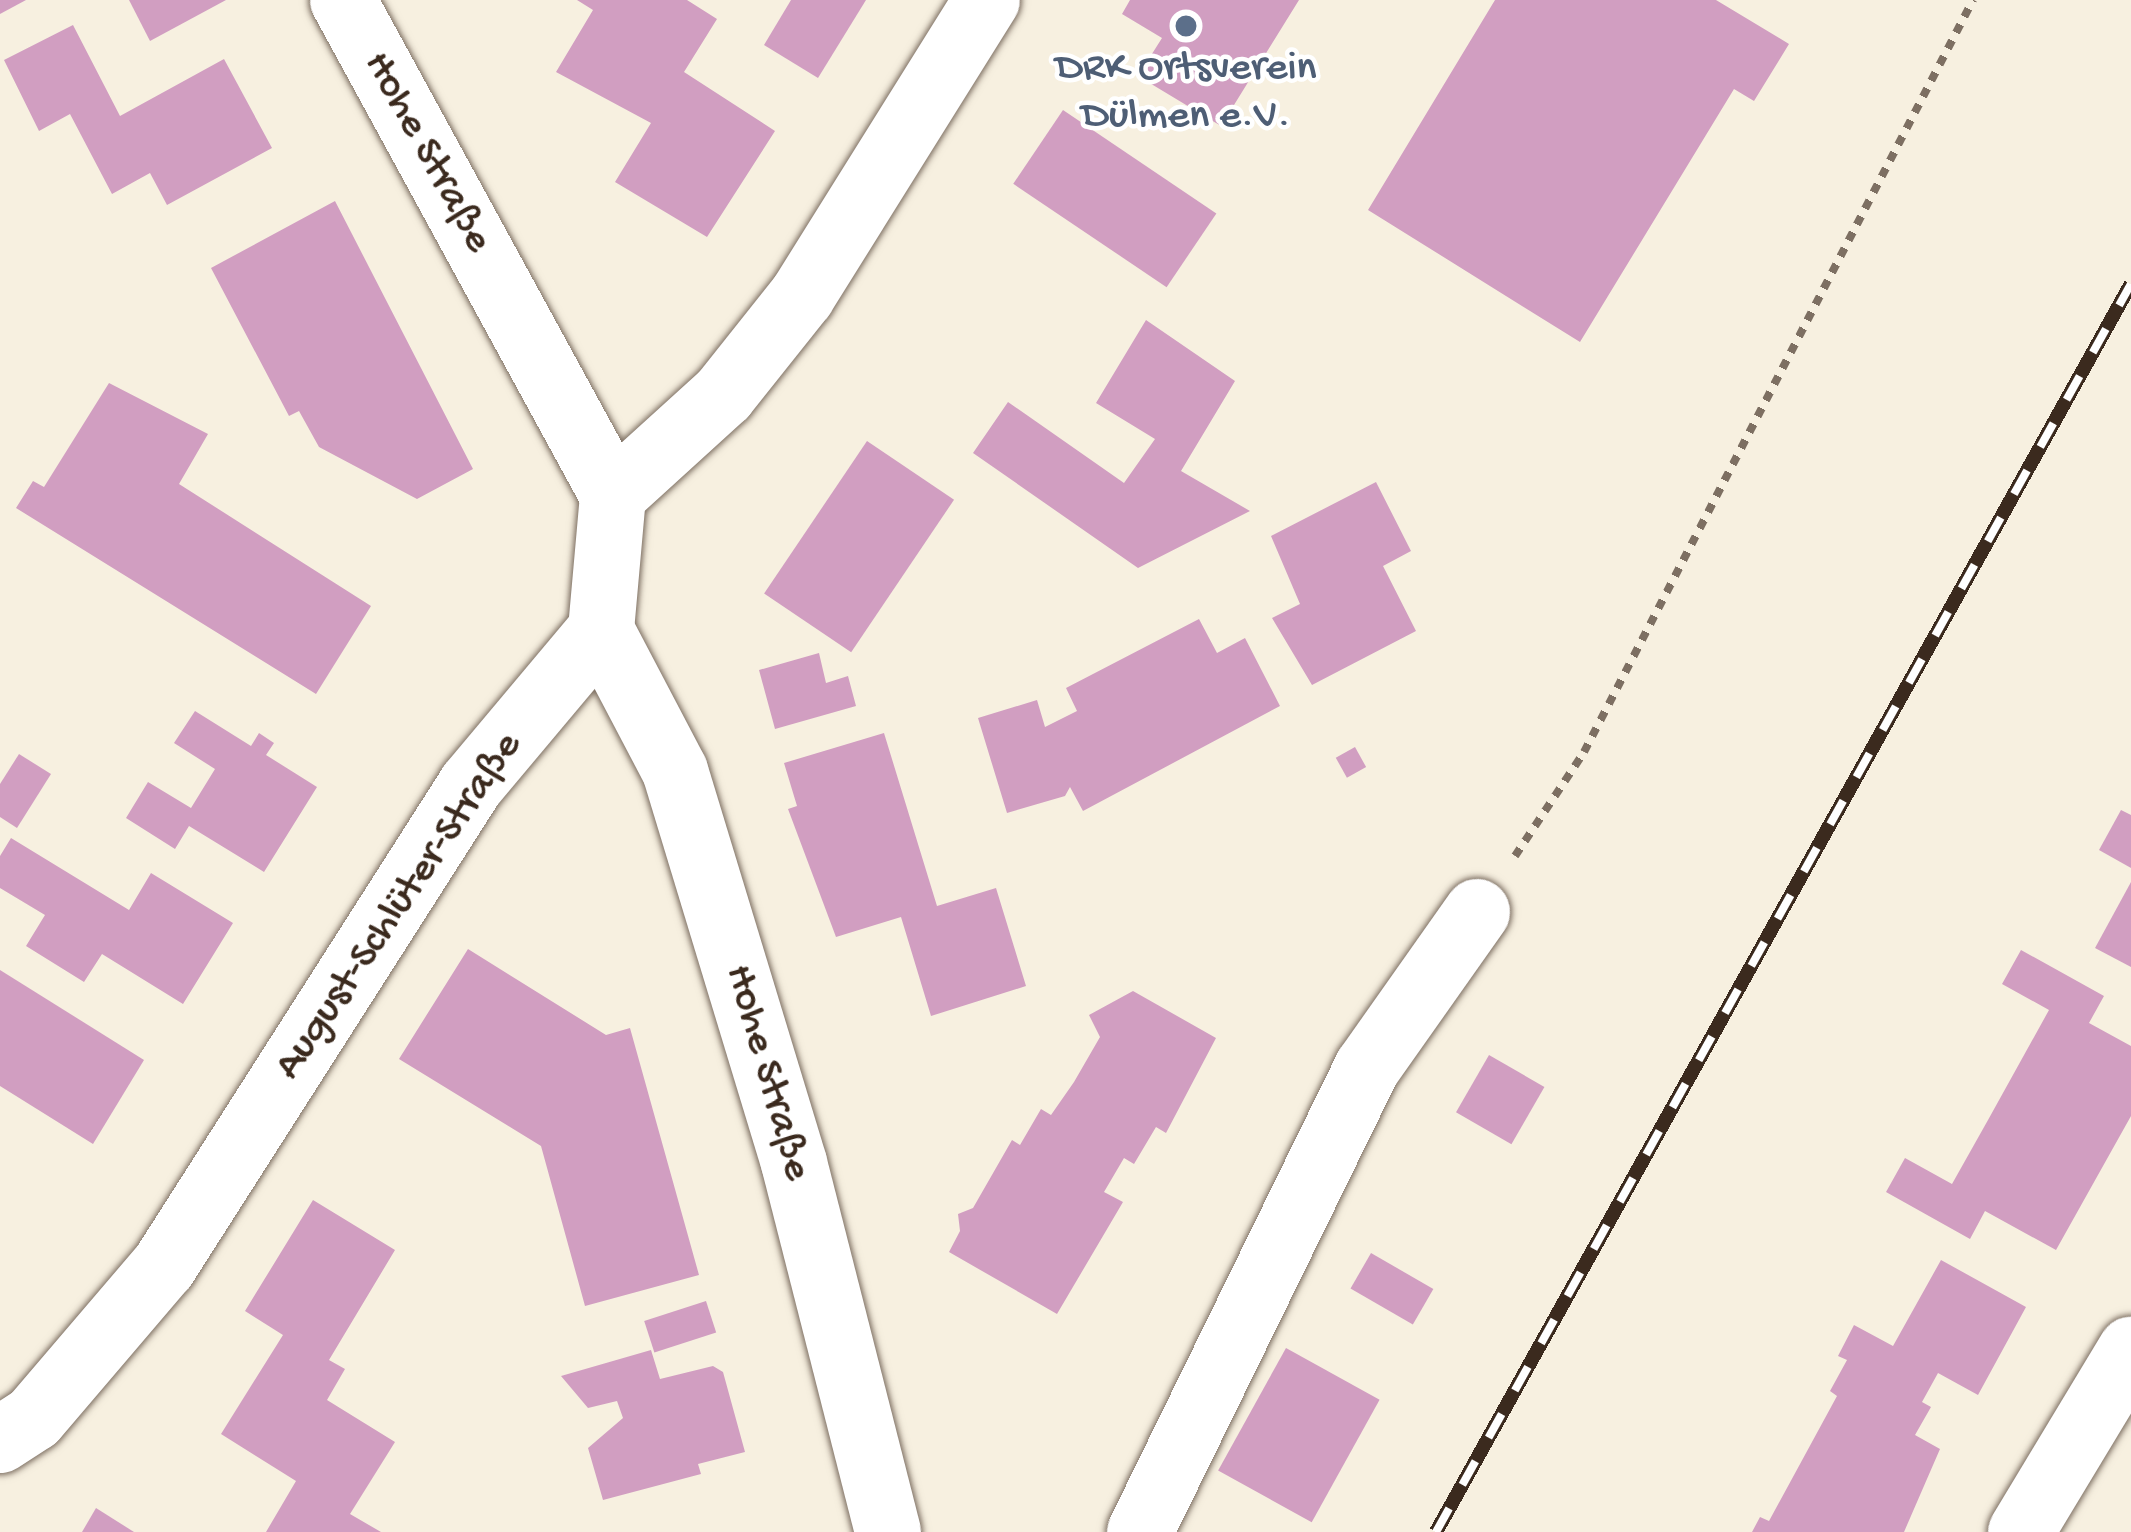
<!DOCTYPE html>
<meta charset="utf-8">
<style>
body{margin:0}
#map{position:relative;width:2131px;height:1532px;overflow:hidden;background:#f7f0e0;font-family:"Gochi Hand",sans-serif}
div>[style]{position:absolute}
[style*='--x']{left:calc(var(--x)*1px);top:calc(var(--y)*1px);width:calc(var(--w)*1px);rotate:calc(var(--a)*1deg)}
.building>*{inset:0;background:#d19ec1;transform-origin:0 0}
.path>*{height:8px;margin-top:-4px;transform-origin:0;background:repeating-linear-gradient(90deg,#7d6f62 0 9px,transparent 0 18px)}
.roads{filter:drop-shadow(0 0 3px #7d6f62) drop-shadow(0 0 3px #7d6f62)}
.minor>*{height:66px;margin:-33px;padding:0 33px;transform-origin:33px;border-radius:33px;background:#fff}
.rail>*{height:14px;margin-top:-7px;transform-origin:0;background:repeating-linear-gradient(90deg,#fff 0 27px,#3b2a1e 0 54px);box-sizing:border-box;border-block:3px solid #3b2a1e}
.dots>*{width:33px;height:33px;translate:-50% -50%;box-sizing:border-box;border:6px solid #fff;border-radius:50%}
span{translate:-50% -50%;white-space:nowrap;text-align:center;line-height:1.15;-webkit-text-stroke:9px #fff;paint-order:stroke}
.service-label{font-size:42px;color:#4e5e75}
.street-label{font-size:42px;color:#3b2a1e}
</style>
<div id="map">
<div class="building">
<i style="clip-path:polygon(0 0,26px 0,0 14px)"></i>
<i style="clip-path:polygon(129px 0,226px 0,150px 41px)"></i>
<i style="clip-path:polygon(577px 0,687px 0,717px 19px,684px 72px,775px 131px,707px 237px,615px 182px,651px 123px,556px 72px,593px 10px)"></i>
<i style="clip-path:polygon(791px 0,866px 0,818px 78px,764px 45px)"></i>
<i style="clip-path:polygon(1130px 0,1299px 0,1221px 126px,1138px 76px,1162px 38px,1122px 14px)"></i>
<i style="clip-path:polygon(1495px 0,1716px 0,1789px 44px,1754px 101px,1734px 89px,1580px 342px,1368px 210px)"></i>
<i style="clip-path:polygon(73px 25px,120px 116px,224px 59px,272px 148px,167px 205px,150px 173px,112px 194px,70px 114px,39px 131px,4px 60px)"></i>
<i style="left:1063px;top:110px;width:185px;height:89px;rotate:34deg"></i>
<i style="clip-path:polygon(335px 201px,473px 469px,417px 499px,319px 447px,299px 411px,289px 416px,211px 268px)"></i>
<i style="clip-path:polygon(1146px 320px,1235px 381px,1181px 471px,1250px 511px,1138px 568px,973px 453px,1008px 402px,1124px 483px,1155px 439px,1096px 403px)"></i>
<i style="clip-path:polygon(109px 383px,208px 434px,179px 484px,371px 606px,316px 694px,16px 508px,33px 481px,44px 487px)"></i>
<i style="left:867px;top:441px;width:105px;height:184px;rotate:34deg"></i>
<i style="clip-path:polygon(1376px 482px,1411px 551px,1383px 566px,1416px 631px,1312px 685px,1272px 618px,1300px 604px,1271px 536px)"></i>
<i style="clip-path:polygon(1199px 619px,1217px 653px,1245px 638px,1280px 706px,1083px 811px,1070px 787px,1065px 796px,1007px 813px,978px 718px,1037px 700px,1045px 727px,1077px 711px,1066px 688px)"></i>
<i style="clip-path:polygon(819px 653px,826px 683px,848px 676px,856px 706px,775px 729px,759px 670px)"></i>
<i style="clip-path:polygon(195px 711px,251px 746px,259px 733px,274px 743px,266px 755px,317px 787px,264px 872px,189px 826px,175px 849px,126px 818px,148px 782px,191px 808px,215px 769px,174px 743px)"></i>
<i style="clip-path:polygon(884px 733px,937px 906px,996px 888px,1026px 986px,931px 1016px,901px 917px,836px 937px,788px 809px,797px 806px,784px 763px)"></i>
<i style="left:1355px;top:747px;width:23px;height:22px;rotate:61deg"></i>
<i style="clip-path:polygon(19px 754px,51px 774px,17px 828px,0 817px,0 784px)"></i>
<i style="clip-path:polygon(2121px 810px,2131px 815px,2131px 868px,2099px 850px)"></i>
<i style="clip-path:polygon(11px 838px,129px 910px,151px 873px,233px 923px,183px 1004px,102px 954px,84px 982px,26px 946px,45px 915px,0 888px,0 856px)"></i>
<i style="clip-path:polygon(2131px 882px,2131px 967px,2095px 948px)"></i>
<i style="clip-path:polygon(468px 949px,606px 1035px,630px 1028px,699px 1275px,585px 1306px,541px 1146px,399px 1059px)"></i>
<i style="clip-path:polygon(2021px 950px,2104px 996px,2089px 1023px,2131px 1046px,2131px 1116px,2056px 1250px,1985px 1211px,1970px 1239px,1886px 1192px,1905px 1158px,1952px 1184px,1988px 1120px,2049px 1010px,2002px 984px)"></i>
<i style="clip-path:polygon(0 970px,144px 1060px,93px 1144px,0 1086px)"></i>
<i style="clip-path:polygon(1133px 991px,1216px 1038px,1166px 1133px,1156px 1127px,1134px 1164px,1124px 1158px,1104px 1192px,1123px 1202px,1057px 1314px,949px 1252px,960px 1231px,958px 1214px,973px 1208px,1012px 1140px,1020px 1145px,1041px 1109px,1051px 1115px,1074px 1082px,1100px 1037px,1089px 1015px)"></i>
<i style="left:1489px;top:1055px;width:64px;height:66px;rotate:30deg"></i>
<i style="clip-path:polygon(313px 1200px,395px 1250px,329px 1360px,345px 1369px,327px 1400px,395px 1442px,350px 1514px,381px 1532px,266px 1532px,296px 1481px,221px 1434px,283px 1335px,245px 1311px)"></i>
<i style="left:1371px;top:1253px;width:72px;height:41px;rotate:30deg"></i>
<i style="clip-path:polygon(1941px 1260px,2026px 1307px,1978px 1395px,1938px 1373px,1922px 1402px,1931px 1407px,1915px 1435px,1940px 1449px,1904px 1532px,1752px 1532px,1760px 1517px,1769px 1521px,1837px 1396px,1830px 1391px,1847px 1360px,1838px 1356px,1854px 1325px,1893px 1346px)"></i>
<i style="left:706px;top:1301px;width:33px;height:65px;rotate:72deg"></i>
<i style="left:1286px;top:1348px;width:107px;height:140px;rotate:29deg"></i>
<i style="clip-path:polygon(651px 1350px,660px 1379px,713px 1366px,723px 1372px,745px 1452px,698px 1464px,701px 1474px,603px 1500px,588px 1448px,623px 1418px,617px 1401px,588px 1408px,561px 1376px)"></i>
<i style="clip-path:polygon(96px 1508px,134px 1532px,82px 1532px)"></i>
</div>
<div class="path">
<i style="--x:1515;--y:856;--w:125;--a:-56.4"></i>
<i style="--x:1584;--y:752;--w:847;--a:-62.65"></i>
</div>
<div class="roads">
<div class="minor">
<i style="--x:343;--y:0;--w:564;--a:61.39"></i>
<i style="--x:601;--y:630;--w:159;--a:62.3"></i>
<i style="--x:675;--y:771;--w:410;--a:73.1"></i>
<i style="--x:794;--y:1163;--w:381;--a:75.7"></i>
<i style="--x:0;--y:1440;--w:40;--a:-32.9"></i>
<i style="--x:34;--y:1418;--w:200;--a:-49.5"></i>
<i style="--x:164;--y:1266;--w:571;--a:-57.45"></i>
<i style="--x:471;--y:785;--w:202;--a:-50"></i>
<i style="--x:601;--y:630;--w:136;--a:-84.9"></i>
<i style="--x:613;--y:495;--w:150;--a:-42.3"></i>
<i style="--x:724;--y:394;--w:125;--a:-51.5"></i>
<i style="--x:802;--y:296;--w:349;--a:-58"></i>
<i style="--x:1140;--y:1532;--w:517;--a:-63.93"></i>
<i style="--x:1367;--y:1068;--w:191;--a:-54.8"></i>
<i style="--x:2021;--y:1532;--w:213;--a:-58.9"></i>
</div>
</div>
<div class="rail">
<i style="--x:1436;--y:1532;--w:1428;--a:-60.89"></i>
</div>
<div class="dots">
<i style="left:1186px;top:26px;background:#5c6f8a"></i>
</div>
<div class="service-label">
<span style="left:1186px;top:94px">DRK Ortsverein<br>Dülmen e.V.</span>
</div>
<div class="street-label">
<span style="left:426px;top:153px;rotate:61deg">Hohe Straße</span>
<span style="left:400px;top:907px;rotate:-56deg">August-Schlüter-Straße</span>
<span style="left:766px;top:1073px;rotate:74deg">Hohe Straße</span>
</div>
</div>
